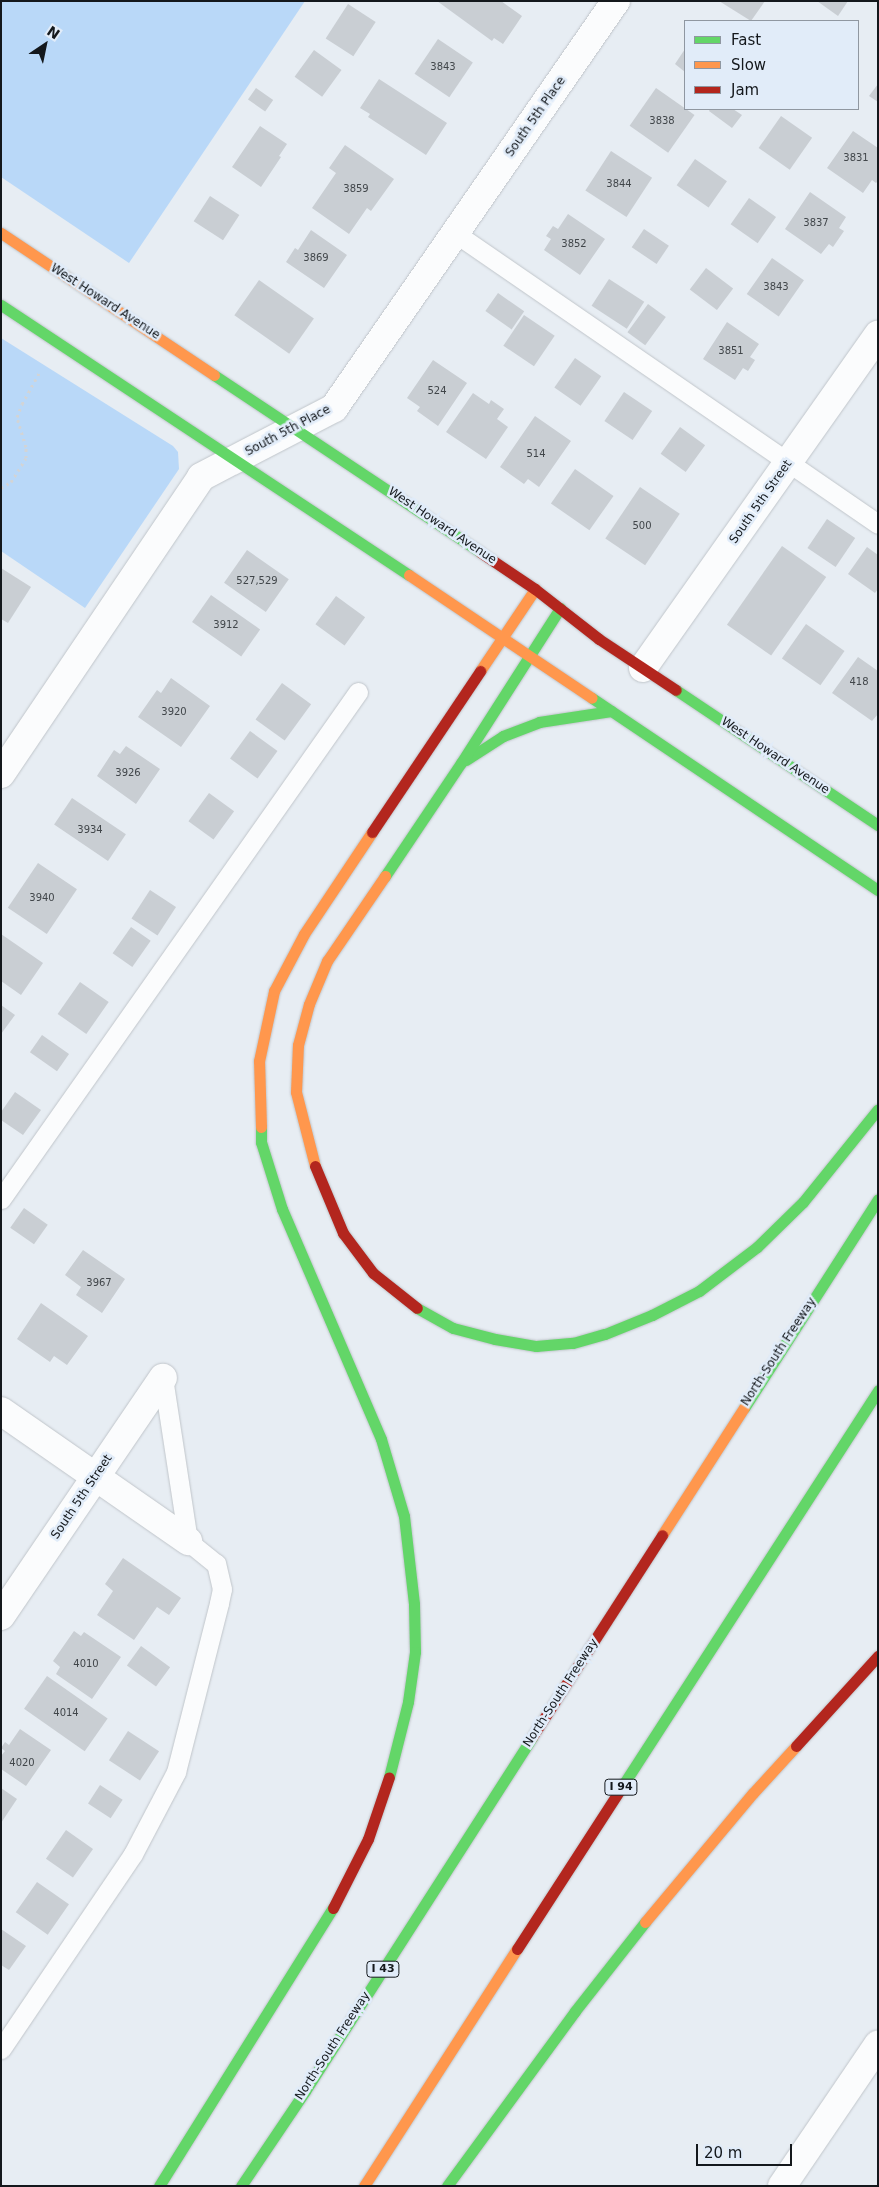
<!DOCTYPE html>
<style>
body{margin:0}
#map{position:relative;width:879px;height:2187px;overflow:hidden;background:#e7edf3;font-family:"DejaVu Sans",sans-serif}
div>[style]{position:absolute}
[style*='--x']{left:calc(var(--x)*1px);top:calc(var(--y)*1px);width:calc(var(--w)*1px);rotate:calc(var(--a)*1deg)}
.green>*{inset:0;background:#b9d8f8}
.building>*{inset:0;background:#c9ced3;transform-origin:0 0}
.path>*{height:3px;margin-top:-1.5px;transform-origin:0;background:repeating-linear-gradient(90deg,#d2d4d6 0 2.5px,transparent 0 6.5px)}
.roads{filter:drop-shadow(0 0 1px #c0c5ca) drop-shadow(0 0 1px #c0c5ca)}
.lane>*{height:19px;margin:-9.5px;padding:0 9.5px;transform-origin:9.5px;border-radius:9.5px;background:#fbfcfd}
.street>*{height:28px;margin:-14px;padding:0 14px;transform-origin:14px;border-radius:14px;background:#fbfcfd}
.fast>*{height:11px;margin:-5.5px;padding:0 5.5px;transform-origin:5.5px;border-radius:5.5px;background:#63d668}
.slow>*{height:11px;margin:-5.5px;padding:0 5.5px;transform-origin:5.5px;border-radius:5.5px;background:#ff974d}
.jam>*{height:11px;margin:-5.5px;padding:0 5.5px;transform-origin:5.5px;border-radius:5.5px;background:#b3261e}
span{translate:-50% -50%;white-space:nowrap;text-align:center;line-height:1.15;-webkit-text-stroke:5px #e1ecf9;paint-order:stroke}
.number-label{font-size:10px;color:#41464a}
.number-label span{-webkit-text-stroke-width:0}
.shield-label span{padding:1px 4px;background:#e1ecf9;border:1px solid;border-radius:4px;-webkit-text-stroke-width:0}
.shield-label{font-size:11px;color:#14181c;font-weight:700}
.street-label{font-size:12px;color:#14181c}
.frame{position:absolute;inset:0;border:2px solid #14181c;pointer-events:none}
.legend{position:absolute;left:684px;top:20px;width:175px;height:90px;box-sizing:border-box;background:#e1ecf9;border:1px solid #8f97a1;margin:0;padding:6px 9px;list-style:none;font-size:15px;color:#14181c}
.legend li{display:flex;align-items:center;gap:10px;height:25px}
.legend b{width:25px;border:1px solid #8f97a1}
.north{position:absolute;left:20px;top:20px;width:50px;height:50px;-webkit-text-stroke:4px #e1ecf9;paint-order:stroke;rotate:34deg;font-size:14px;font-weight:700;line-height:20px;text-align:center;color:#14181c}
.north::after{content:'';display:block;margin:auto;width:18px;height:22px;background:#14181c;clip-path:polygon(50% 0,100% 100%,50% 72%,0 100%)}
.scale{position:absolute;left:696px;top:2144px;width:96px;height:22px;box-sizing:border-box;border:2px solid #14181c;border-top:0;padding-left:6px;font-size:15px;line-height:18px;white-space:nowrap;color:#14181c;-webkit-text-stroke:4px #e1ecf9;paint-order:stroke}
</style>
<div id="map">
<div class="green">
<i style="clip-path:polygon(1px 1px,305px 1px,129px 263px,1px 177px)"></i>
<i style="clip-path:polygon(1px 338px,173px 446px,178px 452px,179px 469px,85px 608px,1px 551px)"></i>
</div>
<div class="building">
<i style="clip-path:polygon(437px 1px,501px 1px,522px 16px,503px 44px,494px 38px,492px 41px)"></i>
<i style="clip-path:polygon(719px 1px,765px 1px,751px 21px)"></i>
<i style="clip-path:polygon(817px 1px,848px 1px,838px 16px)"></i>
<i style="left:348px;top:4px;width:33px;height:41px;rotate:33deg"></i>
<i style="left:438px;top:39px;width:42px;height:42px;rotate:34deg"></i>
<i style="clip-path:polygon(685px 49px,685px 72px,675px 64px)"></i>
<i style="left:314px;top:50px;width:34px;height:33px;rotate:36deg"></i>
<i style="clip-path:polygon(379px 79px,447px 123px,426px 155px,368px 117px,370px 114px,360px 108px)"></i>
<i style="clip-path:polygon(878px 84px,878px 102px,869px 96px)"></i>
<i style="left:256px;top:88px;width:21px;height:14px;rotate:35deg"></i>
<i style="left:656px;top:88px;width:47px;height:46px;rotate:35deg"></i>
<i style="clip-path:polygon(710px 109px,733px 109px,742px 115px,732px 128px,709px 111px)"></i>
<i style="left:781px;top:116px;width:38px;height:39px;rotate:35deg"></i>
<i style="clip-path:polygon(260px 126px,287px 144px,279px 156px,281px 157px,261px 187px,232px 167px)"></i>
<i style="clip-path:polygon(853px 131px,878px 148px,878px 181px,876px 183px,872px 180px,863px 193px,827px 168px)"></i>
<i style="clip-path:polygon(345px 145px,394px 179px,371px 211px,367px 208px,349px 234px,312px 208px,336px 173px,329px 168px)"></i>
<i style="left:611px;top:151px;width:49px;height:47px;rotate:33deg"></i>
<i style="left:695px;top:159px;width:39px;height:32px;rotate:35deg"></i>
<i style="clip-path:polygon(810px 192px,846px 217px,839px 228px,844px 231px,833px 247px,829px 244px,821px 254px,785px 229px)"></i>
<i style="left:210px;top:196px;width:35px;height:30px;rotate:33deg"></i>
<i style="left:749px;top:198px;width:33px;height:32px;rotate:35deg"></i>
<i style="clip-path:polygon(568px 214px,605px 239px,580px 275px,544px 250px,551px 239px,546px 236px,553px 226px,558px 229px)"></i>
<i style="left:644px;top:229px;width:30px;height:22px;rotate:34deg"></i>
<i style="clip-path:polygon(311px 230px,347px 255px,324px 288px,286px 262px,295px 248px,298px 250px)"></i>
<i style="left:772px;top:258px;width:39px;height:44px;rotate:35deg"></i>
<i style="left:706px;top:268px;width:34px;height:27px;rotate:37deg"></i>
<i style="left:609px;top:279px;width:42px;height:32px;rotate:33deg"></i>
<i style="left:259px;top:280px;width:67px;height:43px;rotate:35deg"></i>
<i style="left:498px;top:293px;width:32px;height:22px;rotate:35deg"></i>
<i style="left:648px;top:304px;width:22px;height:35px;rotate:36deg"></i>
<i style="left:524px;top:315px;width:37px;height:37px;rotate:34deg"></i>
<i style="clip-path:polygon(727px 322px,759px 344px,750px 357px,755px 360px,748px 371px,743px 368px,735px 380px,703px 359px)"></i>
<i style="left:575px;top:358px;width:32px;height:36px;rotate:35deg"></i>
<i style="clip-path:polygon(433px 360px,467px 383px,438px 426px,417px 411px,420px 407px,407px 398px)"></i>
<i style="left:624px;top:392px;width:34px;height:35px;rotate:34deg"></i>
<i style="clip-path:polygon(473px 393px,489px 404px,491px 400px,504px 409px,497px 419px,508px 427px,486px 459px,446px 432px)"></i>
<i style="clip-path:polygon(535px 416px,571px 441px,539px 487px,528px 479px,524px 484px,500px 467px)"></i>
<i style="left:680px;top:427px;width:31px;height:33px;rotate:36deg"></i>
<i style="left:575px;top:469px;width:47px;height:42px;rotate:35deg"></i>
<i style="left:640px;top:487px;width:48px;height:62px;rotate:34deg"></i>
<i style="left:827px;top:519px;width:34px;height:35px;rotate:34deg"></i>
<i style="left:782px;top:546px;width:54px;height:96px;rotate:35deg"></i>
<i style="clip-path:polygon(867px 547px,878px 555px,878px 589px,875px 593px,848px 574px)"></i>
<i style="left:247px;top:550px;width:51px;height:40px;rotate:35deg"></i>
<i style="clip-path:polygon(1px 568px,31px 587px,8px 623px,1px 619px)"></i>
<i style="left:211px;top:595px;width:60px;height:33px;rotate:35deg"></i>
<i style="left:336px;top:596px;width:36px;height:35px;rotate:36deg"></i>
<i style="left:806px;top:624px;width:47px;height:42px;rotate:35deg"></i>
<i style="clip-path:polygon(858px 657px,878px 671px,878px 714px,872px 721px,832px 693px)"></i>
<i style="clip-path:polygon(171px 678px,210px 706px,181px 747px,138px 717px,157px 690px,161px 693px)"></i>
<i style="left:282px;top:683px;width:36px;height:45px;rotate:36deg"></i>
<i style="left:250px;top:731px;width:34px;height:34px;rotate:36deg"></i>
<i style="clip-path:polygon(126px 746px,160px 769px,136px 804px,97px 776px,114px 750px,120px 754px)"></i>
<i style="left:209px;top:793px;width:31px;height:35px;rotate:36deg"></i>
<i style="left:72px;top:798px;width:65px;height:32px;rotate:34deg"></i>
<i style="left:38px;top:863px;width:47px;height:54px;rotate:34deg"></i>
<i style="left:150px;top:890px;width:31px;height:34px;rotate:33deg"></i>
<i style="left:131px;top:927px;width:24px;height:32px;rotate:35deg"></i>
<i style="clip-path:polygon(1px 934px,43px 963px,21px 995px,1px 981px)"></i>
<i style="left:80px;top:982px;width:35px;height:39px;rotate:35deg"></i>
<i style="clip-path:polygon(1px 1005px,15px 1015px,1px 1034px)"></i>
<i style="left:42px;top:1035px;width:33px;height:21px;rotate:35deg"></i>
<i style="clip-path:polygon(15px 1092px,41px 1110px,23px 1135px,1px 1120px,1px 1112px)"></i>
<i style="left:24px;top:1208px;width:29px;height:24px;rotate:35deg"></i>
<i style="clip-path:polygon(83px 1250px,125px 1279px,102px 1313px,76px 1295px,81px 1287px,65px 1275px)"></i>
<i style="clip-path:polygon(41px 1303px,88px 1336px,67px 1365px,54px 1356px,50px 1362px,17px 1339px)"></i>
<i style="clip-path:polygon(123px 1558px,181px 1598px,169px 1615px,157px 1607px,134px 1640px,97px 1615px,113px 1591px,105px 1584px)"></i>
<i style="clip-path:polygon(74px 1631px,81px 1636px,84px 1632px,121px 1657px,92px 1699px,56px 1674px,60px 1667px,53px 1661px)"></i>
<i style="left:141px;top:1646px;width:36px;height:24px;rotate:36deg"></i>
<i style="left:47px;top:1676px;width:74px;height:40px;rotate:35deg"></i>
<i style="clip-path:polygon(20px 1729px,51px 1750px,26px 1786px,1px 1769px,1px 1756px,5px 1751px,1px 1748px,5px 1742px,9px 1745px)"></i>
<i style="left:128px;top:1731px;width:37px;height:35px;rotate:33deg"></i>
<i style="left:100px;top:1785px;width:27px;height:22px;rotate:33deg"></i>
<i style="clip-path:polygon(1px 1788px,17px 1799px,1px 1823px)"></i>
<i style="left:66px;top:1830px;width:33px;height:35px;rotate:35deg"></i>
<i style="left:37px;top:1882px;width:39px;height:37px;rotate:35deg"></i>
<i style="clip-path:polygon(1px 1929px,26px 1946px,9px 1970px,1px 1965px)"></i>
</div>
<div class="path">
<i style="--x:1;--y:488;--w:12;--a:-31"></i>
<i style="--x:11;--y:482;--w:28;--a:-58"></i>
<i style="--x:26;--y:458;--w:11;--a:-90"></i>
<i style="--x:26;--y:447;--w:31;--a:-107"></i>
<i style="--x:17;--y:417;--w:14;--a:-69"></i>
<i style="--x:22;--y:404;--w:37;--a:-61"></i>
</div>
<div class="roads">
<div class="lane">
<i style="--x:455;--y:233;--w:513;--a:34.53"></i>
<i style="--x:1;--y:1199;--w:620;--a:-54.85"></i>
<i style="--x:1;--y:2049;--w:235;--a:-55.9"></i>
<i style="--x:133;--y:1854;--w:93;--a:-62.3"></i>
<i style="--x:176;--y:1772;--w:174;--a:-75.7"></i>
<i style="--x:219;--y:1603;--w:14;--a:-78"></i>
<i style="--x:222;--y:1589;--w:26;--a:-103"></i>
<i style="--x:216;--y:1564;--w:36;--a:-141"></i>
<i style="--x:188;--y:1541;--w:165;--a:-98.7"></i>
</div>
<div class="street">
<i style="--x:643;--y:668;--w:408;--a:-54.8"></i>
<i style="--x:1;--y:774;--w:358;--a:-56"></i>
<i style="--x:201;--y:477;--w:150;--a:-27.4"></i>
<i style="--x:334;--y:408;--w:495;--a:-55.3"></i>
<i style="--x:1;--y:1411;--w:228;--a:34.8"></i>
<i style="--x:1;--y:1616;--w:288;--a:-55.8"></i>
<i style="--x:782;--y:2186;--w:171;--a:-55.8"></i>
</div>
<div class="fast">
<i style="--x:1;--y:305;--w:489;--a:33.5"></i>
<i style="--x:214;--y:375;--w:320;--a:33.6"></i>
<i style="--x:676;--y:690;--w:243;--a:33.8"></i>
<i style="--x:592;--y:698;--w:344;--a:33.9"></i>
<i style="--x:466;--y:760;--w:44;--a:-33"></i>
<i style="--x:503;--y:736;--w:39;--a:-21"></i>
<i style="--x:539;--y:722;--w:73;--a:-8.7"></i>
<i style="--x:385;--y:876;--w:136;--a:-56.1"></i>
<i style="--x:461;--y:763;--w:184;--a:-57.4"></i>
<i style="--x:261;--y:1127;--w:15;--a:90"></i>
<i style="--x:261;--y:1142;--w:70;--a:72.6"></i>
<i style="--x:282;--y:1209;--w:250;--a:66.7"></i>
<i style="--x:381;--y:1439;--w:80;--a:73.4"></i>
<i style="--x:404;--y:1516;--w:89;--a:83.5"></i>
<i style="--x:414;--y:1604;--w:48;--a:88.8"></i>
<i style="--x:415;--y:1652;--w:50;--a:98"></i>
<i style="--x:408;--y:1702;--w:77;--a:104.2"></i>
<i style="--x:417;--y:1308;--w:41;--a:29.1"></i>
<i style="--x:453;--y:1328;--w:43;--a:14.7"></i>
<i style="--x:495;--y:1339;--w:42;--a:9.7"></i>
<i style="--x:536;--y:1346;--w:37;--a:-5"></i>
<i style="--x:573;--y:1343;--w:33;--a:-16"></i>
<i style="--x:605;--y:1334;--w:51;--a:-22"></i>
<i style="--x:652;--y:1315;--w:53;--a:-27.1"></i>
<i style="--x:699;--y:1291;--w:73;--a:-37.2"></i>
<i style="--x:757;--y:1247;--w:64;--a:-44.4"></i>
<i style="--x:803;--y:1202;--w:119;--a:-51.1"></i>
<i style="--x:744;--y:1408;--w:248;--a:-57.3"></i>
<i style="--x:621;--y:1788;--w:474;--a:-57.1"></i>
<i style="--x:159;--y:2186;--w:328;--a:-58"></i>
<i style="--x:241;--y:2186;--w:115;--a:-56"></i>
<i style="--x:305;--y:2091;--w:421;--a:-57.3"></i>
<i style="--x:447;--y:2186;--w:217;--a:-53.8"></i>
<i style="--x:575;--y:2011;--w:113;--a:-51.8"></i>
</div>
<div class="slow">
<i style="--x:1;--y:233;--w:256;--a:33.7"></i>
<i style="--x:409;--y:575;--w:220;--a:33.9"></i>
<i style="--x:480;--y:671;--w:99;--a:-56.1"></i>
<i style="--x:261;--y:1127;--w:66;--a:-91.7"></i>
<i style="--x:259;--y:1061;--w:72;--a:-77.9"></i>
<i style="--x:274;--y:991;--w:64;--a:-62.2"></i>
<i style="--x:304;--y:934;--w:123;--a:-56.3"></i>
<i style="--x:315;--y:1166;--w:76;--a:-104.4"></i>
<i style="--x:296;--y:1092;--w:47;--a:-87.6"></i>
<i style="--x:298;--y:1045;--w:42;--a:-75"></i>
<i style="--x:309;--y:1004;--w:47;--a:-67.3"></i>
<i style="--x:327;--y:961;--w:103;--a:-55.7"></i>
<i style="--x:662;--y:1535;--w:151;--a:-57.2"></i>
<i style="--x:645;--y:1922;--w:168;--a:-50.1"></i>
<i style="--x:753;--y:1793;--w:64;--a:-47.5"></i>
<i style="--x:364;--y:2186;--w:282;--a:-57.2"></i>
</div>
<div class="jam">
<i style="--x:480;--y:552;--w:66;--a:33.9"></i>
<i style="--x:535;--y:589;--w:81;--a:38"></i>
<i style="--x:599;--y:639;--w:92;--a:33.5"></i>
<i style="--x:372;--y:832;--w:194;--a:-56.1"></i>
<i style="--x:315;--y:1166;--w:73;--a:67.3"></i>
<i style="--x:343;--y:1233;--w:50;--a:53.1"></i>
<i style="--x:373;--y:1273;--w:56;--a:38.5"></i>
<i style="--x:532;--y:1737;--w:240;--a:-57.2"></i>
<i style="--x:796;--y:1746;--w:122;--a:-47.7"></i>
<i style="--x:333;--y:1908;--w:77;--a:-63.1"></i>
<i style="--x:368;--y:1839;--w:65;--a:-71.3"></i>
<i style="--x:517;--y:1949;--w:192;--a:-57.1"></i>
</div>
</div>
<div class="number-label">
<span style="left:443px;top:67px">3843</span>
<span style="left:662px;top:121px">3838</span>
<span style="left:856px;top:158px">3831</span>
<span style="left:619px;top:184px">3844</span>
<span style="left:356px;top:189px">3859</span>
<span style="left:816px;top:223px">3837</span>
<span style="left:574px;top:244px">3852</span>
<span style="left:316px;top:258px">3869</span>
<span style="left:776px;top:287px">3843</span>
<span style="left:731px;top:351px">3851</span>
<span style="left:437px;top:391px">524</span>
<span style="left:536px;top:454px">514</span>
<span style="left:642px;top:526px">500</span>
<span style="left:257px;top:581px">527,529</span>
<span style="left:226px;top:625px">3912</span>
<span style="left:859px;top:682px">418</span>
<span style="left:174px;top:712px">3920</span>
<span style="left:128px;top:773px">3926</span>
<span style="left:90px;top:830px">3934</span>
<span style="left:42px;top:898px">3940</span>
<span style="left:99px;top:1283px">3967</span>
<span style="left:86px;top:1664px">4010</span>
<span style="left:66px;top:1713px">4014</span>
<span style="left:22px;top:1763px">4020</span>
</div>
<div class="shield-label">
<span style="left:621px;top:1787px">I 94</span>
<span style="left:383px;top:1969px">I 43</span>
</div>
<div class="street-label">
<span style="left:536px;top:117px;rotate:-55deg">South 5th Place</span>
<span style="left:105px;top:302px;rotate:33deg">West Howard Avenue</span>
<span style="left:288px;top:431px;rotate:-28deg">South 5th Place</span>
<span style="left:761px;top:502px;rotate:-55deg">South 5th Street</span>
<span style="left:442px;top:526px;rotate:34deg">West Howard Avenue</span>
<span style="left:775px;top:756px;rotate:34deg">West Howard Avenue</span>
<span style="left:779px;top:1352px;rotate:-57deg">North-South Freeway</span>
<span style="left:82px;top:1497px;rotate:-56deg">South 5th Street</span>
<span style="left:561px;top:1693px;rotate:-57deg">North-South Freeway</span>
<span style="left:333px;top:2046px;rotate:-57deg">North-South Freeway</span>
</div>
<div class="frame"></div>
<ul class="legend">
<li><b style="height:6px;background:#63d668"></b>Fast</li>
<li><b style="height:6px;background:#ff974d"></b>Slow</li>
<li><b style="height:6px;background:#b3261e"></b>Jam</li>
</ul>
<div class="north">N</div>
<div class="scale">20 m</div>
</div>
